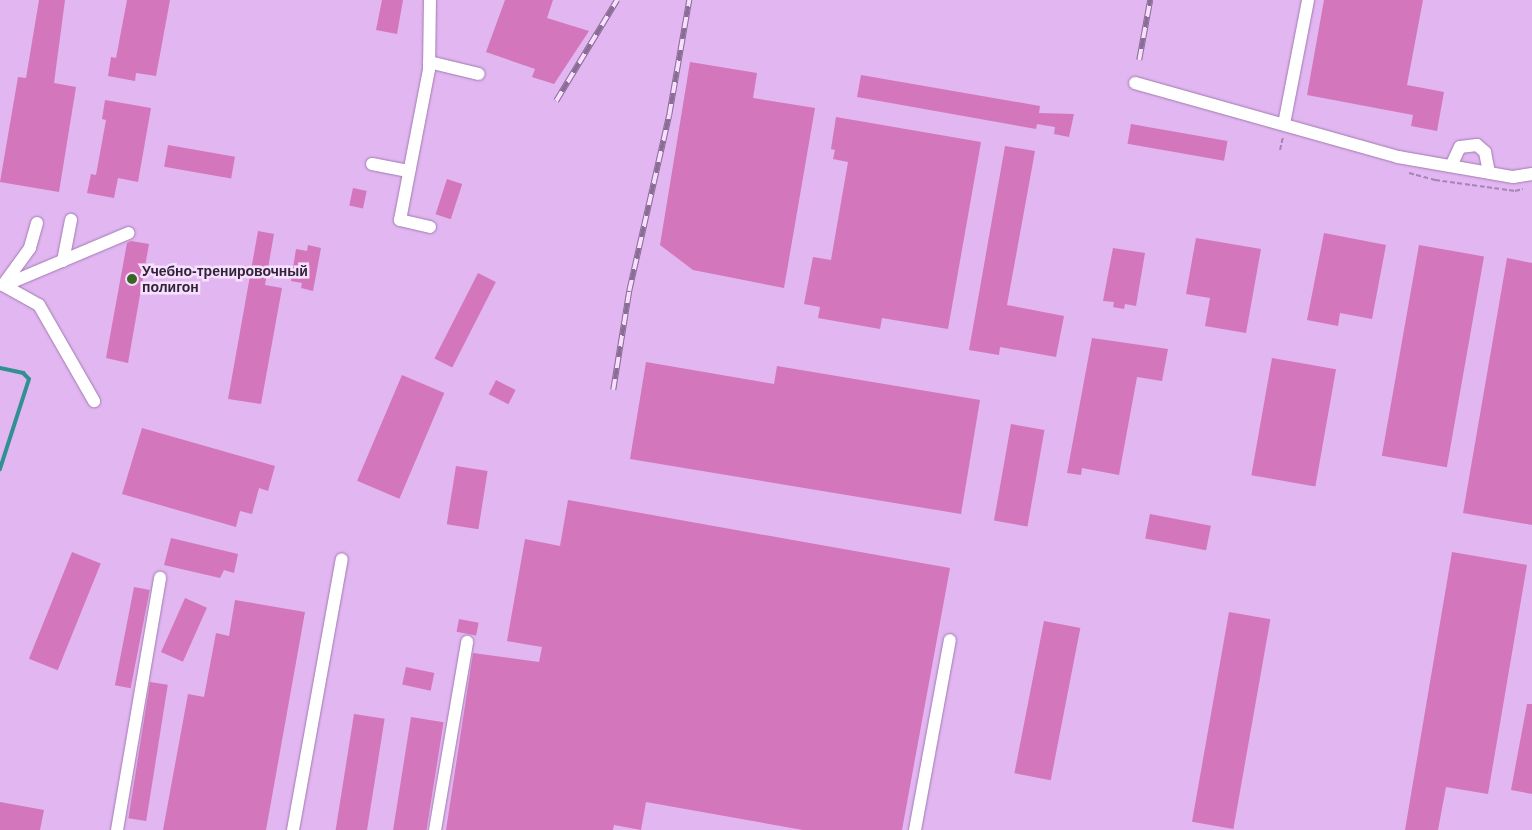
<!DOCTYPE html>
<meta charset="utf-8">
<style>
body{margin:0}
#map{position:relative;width:1532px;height:830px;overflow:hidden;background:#e1b6f1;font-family:Arial,sans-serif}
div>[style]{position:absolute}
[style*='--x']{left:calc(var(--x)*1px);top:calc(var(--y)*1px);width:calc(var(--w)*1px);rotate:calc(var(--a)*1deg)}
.stream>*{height:4px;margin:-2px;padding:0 2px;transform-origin:2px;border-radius:2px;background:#319091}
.building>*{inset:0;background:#d376bc;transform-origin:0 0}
.path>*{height:2px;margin-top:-1px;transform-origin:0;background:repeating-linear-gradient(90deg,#a684b3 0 5px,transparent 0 7.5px)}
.roads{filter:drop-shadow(0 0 1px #a27ab0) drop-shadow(0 0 1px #a27ab0)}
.minor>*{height:12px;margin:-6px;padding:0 6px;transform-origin:6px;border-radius:6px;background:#fff}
.rail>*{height:5.5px;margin-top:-2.75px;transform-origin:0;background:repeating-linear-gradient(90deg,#f6e0fe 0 11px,#8a6d95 0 22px);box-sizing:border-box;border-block:1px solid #8a6d95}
.dots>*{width:14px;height:14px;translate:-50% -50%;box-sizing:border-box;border:2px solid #f6e0fe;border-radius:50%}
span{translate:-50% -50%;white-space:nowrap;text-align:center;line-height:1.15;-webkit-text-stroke:5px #f6e0fe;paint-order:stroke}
.poi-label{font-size:14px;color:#332339;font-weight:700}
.left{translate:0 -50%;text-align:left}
</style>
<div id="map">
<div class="stream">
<i style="--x:0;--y:368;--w:24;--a:12"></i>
<i style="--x:23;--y:373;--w:8;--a:45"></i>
<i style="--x:29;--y:379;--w:95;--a:107.9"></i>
</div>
<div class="building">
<i style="clip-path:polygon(39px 0,65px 0,54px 83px,76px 87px,59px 192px,0 182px,18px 77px,26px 78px)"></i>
<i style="clip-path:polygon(127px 0,170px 0,156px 76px,136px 73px,135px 81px,108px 76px,111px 57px,116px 58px)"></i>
<i style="clip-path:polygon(382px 0,403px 0,397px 34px,376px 30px)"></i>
<i style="clip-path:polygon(505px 0,553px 0,547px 18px,589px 31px,554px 84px,532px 77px,535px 69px,486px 52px)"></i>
<i style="clip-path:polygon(1324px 0,1423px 0,1407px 85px,1444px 92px,1437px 131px,1411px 126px,1413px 115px,1307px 95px)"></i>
<i style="clip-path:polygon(690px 62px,757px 73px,753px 98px,815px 108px,784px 288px,693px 270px,660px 245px)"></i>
<i style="clip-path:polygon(861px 75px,1040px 106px,1039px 113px,1074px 114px,1069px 137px,1054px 134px,1055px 127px,1037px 124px,1036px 129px,857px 97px)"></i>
<i style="clip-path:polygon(105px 100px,151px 108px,138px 182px,118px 178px,114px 198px,87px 193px,91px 174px,96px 175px,106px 120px,102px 119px)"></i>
<i style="clip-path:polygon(836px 117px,981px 142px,948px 329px,882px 318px,880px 329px,818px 318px,820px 307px,804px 304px,813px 257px,831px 260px,848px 162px,833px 159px,835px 150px,831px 149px)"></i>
<i style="left:1131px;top:124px;width:98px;height:20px;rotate:10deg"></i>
<i style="left:168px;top:145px;width:68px;height:22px;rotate:10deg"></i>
<i style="clip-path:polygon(1005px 146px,1035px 151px,1007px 305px,1064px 316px,1056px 357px,1000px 347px,999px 355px,969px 350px)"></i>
<i style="left:447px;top:179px;width:16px;height:37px;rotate:18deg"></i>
<i style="left:353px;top:188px;width:14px;height:18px;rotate:12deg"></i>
<i style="clip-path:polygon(258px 231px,274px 234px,265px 285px,282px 288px,261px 404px,228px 399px)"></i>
<i style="clip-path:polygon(1324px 233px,1386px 245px,1372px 319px,1340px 313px,1338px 326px,1307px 320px)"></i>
<i style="clip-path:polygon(1196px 238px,1261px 249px,1246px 333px,1205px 326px,1210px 298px,1186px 294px)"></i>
<i style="clip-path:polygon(131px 241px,149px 244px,128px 363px,106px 358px,127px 243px)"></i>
<i style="clip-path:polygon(308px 245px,321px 248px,313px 291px,301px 288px,302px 283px,291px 281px,296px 249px,307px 251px)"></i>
<i style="left:1419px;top:245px;width:66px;height:214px;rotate:10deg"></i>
<i style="clip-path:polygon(1113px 248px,1145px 253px,1136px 306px,1125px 304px,1124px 309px,1113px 307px,1114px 302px,1103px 301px)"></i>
<i style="clip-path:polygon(1507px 258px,1532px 263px,1532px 525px,1463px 513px)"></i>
<i style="left:478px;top:273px;width:20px;height:96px;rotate:27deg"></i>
<i style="clip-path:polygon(1092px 338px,1168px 349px,1162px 381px,1137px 377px,1119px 475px,1082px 468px,1081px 475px,1067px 473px)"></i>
<i style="left:1272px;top:358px;width:65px;height:119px;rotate:10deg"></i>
<i style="clip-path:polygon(646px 362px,774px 384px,777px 366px,980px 400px,961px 514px,630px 459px)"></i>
<i style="left:402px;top:375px;width:46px;height:115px;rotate:23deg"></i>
<i style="left:496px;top:380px;width:22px;height:16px;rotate:27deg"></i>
<i style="left:1011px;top:424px;width:34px;height:98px;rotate:10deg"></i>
<i style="clip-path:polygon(142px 428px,275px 466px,268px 491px,259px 488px,252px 514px,240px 511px,236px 527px,122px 494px)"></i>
<i style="left:456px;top:466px;width:32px;height:59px;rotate:9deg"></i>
<i style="clip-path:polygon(568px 500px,950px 568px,902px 830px,803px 830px,646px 802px,641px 830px,614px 825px,613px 830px,446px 830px,473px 653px,539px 662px,542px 647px,507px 641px,525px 539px,560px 546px)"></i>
<i style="left:1150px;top:514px;width:62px;height:25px;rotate:11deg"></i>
<i style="clip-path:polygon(171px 538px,238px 554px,234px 573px,224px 570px,220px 578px,164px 565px)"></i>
<i style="left:72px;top:552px;width:31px;height:115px;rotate:22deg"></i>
<i style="clip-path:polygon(1452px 552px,1527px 565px,1488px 794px,1446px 787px,1438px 830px,1405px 830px)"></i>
<i style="left:134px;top:587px;width:16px;height:100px;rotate:11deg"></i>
<i style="left:185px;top:598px;width:24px;height:59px;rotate:24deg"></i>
<i style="clip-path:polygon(235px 600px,305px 612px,266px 830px,163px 830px,188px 694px,204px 697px,216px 633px,229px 636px)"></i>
<i style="left:1229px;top:612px;width:42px;height:213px;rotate:10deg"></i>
<i style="left:459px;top:619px;width:20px;height:13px;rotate:11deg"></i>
<i style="left:1044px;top:621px;width:37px;height:155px;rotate:11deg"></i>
<i style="left:406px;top:667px;width:29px;height:18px;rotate:12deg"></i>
<i style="left:150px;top:682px;width:18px;height:138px;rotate:9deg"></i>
<i style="clip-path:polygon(1527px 704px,1532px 704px,1532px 794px,1511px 790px)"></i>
<i style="left:354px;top:714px;width:31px;height:118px;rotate:9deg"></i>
<i style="left:411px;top:717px;width:33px;height:115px;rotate:9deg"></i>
<i style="clip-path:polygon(0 802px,44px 810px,40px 830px,0 830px)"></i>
</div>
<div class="path">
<i style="--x:1280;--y:150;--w:13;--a:-77"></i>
<i style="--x:1409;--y:173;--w:27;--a:15"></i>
<i style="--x:1435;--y:180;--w:81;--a:7.8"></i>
<i style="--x:1515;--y:191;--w:8;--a:-14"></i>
</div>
<div class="roads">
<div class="minor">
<i style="--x:429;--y:62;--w:51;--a:13.5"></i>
<i style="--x:1135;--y:83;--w:273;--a:15.7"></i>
<i style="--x:1398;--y:157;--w:117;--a:9.9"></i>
<i style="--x:1513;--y:177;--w:19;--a:-9"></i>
<i style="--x:1284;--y:124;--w:126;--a:-79"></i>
<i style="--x:372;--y:164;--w:38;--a:11"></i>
<i style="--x:1451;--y:166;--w:21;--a:-65"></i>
<i style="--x:1460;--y:147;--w:17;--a:-7"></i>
<i style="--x:1477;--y:145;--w:11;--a:41"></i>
<i style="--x:1485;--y:152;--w:21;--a:79"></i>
<i style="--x:37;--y:223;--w:26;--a:106"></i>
<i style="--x:30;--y:248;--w:46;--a:126.1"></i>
<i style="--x:3;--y:285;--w:41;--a:29.1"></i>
<i style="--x:39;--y:305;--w:111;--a:60.2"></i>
<i style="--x:430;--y:227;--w:31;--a:-167"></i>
<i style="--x:400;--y:220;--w:153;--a:-79.1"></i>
<i style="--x:429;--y:70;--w:70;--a:-89.2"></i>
<i style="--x:63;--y:261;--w:42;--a:-79"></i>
<i style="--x:5;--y:285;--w:134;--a:-22.8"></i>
<i style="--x:117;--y:830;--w:256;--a:-80.3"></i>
<i style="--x:293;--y:830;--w:275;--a:-79.8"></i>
<i style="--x:435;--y:830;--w:191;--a:-80.3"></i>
<i style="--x:915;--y:830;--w:193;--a:-79.6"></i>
</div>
</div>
<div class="rail">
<i style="--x:1139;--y:60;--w:61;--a:-79.6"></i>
<i style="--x:556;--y:101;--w:118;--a:-58.9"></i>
<i style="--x:613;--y:390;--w:100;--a:-80.8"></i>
<i style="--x:629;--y:291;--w:180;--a:-77.2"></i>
<i style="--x:669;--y:115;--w:117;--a:-80.1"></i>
</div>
<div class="dots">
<i style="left:132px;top:279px;background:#396523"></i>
</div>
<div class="poi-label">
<span class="left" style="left:142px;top:279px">Учебно-тренировочный<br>полигон</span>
</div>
</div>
